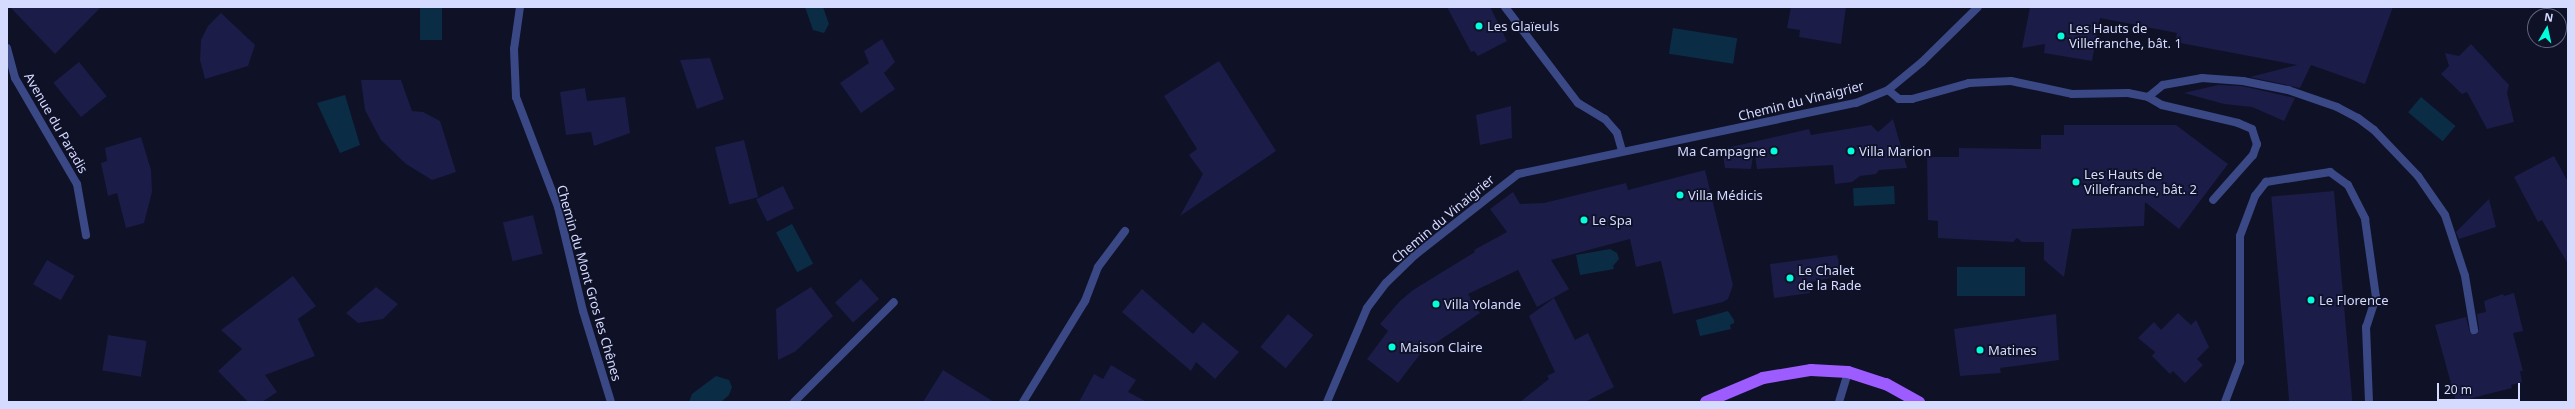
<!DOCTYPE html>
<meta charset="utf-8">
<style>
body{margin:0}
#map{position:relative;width:2575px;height:409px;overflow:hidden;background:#0f1127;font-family:"Noto Sans",sans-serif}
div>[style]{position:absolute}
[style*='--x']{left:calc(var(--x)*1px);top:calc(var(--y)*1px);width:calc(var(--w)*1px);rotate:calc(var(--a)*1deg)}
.water>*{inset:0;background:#0a2d45;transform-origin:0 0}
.building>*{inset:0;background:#1b1c48;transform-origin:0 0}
.lane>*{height:8px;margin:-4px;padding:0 4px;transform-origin:4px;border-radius:4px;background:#3a4986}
.street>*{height:8px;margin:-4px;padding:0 4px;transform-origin:4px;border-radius:4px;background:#3a4986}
.primary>*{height:12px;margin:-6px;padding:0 6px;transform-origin:6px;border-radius:6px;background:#9c5cff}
.dots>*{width:11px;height:11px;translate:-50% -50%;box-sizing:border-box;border:2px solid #0f1127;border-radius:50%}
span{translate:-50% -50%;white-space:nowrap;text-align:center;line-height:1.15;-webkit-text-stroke:3.5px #0f1127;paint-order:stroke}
.poi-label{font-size:13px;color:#d5daff}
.left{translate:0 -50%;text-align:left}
.right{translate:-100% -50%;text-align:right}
.street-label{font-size:13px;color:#d5daff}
.frame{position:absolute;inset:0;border:8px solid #d5daff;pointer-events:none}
.north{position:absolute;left:2527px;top:8px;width:40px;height:40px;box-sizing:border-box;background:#0f1127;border:1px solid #5e617d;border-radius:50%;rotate:9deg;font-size:11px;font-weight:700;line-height:16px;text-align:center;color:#d5daff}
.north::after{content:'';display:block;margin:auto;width:14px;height:18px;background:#01ffdd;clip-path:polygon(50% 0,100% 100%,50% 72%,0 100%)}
.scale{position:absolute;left:2437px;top:383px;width:83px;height:18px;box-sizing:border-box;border:2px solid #d5daff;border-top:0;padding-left:5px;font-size:12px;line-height:14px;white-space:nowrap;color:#d5daff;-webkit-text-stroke:3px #0f1127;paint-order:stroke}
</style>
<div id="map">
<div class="water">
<i style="left:420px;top:7px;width:22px;height:33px"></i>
<i style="clip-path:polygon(805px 7px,823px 7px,829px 24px,824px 33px,813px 30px)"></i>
<i style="left:1673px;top:28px;width:65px;height:26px;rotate:9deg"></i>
<i style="clip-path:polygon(345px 95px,360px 145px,340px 153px,317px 103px)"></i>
<i style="left:2421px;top:97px;width:45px;height:20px;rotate:40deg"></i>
<i style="left:1894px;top:186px;width:18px;height:41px;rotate:87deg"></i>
<i style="left:792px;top:224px;width:45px;height:18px;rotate:62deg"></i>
<i style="clip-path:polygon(1610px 249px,1617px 253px,1619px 259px,1613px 266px,1614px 269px,1580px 275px,1576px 255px)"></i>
<i style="left:1957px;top:267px;width:68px;height:29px"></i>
<i style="clip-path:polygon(1728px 311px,1734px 320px,1734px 323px,1730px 325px,1731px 329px,1700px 336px,1696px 320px)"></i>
<i style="clip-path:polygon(716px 376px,729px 380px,732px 387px,729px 395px,721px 402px,689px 402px,692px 394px)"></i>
</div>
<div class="building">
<i style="clip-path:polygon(10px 7px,101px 7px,55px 54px)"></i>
<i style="clip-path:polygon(1447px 7px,1490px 7px,1507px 41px,1478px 56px,1474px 51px,1471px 52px)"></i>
<i style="clip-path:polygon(1791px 7px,1846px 7px,1841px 44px,1799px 37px,1800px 30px,1787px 28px)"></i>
<i style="clip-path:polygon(2030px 7px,2393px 7px,2365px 84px,2311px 65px,2300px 88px,2250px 77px,2297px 65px,2175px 42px,2177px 33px,2100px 18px,2092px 61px,2044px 53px,2045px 44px,2022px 48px)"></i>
<i style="clip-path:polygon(221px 13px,255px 45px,248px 66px,205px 79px,200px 60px,201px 40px,208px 26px)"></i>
<i style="clip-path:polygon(882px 39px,895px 62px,884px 73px,895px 89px,861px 113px,840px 83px,869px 63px,864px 51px)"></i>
<i style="clip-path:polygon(2471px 44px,2509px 85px,2507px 93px,2514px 122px,2487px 129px,2467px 92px,2462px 94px,2441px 74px,2449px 66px,2445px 53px,2459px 56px)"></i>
<i style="clip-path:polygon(710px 58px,724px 99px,697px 109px,680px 60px)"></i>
<i style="clip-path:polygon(1219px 61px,1276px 151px,1180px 216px,1203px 174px,1189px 155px,1197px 149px,1164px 96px)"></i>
<i style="left:79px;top:62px;width:44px;height:33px;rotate:51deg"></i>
<i style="clip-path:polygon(361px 80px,401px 80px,412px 111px,423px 112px,440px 121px,456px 172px,432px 180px,406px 164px,381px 140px,365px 110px)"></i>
<i style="clip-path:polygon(2218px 85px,2242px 86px,2295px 98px,2284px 121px,2252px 107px,2224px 104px,2184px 93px)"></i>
<i style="clip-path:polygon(585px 88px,587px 101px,625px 97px,630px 133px,594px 146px,591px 132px,566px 135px,560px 92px)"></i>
<i style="clip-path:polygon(1511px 106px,1512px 138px,1480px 145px,1476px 115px)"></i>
<i style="clip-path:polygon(1893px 119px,1907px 168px,1879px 170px,1876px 174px,1860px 176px,1852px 182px,1835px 184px,1833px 165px,1757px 169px,1754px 150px,1751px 169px,1725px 168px,1722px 149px,1809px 129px,1811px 135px,1871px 125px,1878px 132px)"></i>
<i style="clip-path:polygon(2064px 125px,2176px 125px,2228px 164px,2179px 229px,2145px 202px,2144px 226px,2072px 229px,2064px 277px,2044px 260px,2044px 242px,2022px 242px,2017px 238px,2013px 242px,1938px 238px,1938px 221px,1928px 220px,1927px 157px,1959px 157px,1959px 148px,2041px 149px,2041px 135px,2064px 135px)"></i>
<i style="clip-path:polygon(141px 137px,151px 170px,152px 192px,144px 223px,126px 228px,117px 193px,108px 196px,101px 163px,107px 161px,105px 148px)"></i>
<i style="left:744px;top:140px;width:59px;height:30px;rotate:76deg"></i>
<i style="clip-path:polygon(2554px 156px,2568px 182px,2568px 264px,2542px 220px,2538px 222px,2514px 177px)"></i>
<i style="clip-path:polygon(1705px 170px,1733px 285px,1728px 299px,1723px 302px,1673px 314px,1661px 261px,1636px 267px,1630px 239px,1551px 260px,1569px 289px,1537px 307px,1518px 270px,1468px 294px,1480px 313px,1421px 353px,1398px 383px,1367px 359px,1388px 331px,1380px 324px,1400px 301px,1413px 290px,1475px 252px,1474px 250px,1507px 232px,1490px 209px,1513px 192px,1520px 204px,1544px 203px,1626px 183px,1628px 190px)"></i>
<i style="left:783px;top:186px;width:25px;height:30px;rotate:64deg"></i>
<i style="left:2334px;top:191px;width:212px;height:63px;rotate:85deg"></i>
<i style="clip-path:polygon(2489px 199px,2496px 227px,2459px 239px,2456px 232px)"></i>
<i style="left:533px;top:215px;width:40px;height:31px;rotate:76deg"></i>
<i style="clip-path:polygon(1837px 255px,1842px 275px,1808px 283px,1810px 293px,1774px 298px,1770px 264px)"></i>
<i style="left:47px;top:260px;width:32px;height:28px;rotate:30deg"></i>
<i style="clip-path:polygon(293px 276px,316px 306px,298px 319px,315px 356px,265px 375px,277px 392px,262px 402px,248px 402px,218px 371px,242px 349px,221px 330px)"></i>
<i style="left:861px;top:279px;width:27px;height:35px;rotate:48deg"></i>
<i style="clip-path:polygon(376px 287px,398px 304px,383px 319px,358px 323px,346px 313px)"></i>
<i style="clip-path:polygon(811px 287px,833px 316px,796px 351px,778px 360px,776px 309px)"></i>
<i style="clip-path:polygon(1142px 289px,1193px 334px,1203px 322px,1239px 352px,1215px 379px,1196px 362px,1191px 371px,1122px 312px)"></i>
<i style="clip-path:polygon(2514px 293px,2523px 331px,2513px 333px,2523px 371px,2520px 371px,2522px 382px,2511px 385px,2512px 388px,2456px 402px,2435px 325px,2466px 317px,2470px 333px,2475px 335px,2479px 329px,2477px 314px,2486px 312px,2484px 301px,2503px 294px,2504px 296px)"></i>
<i style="clip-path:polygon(1554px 298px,1575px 340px,1588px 333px,1614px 387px,1585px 402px,1520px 402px,1549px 379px,1547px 376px,1555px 372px,1529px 316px)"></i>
<i style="clip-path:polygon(2178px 313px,2191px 325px,2196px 320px,2209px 347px,2197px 359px,2203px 365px,2185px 383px,2173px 371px,2170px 374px,2152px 356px,2155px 352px,2138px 338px,2154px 322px,2161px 330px)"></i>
<i style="left:1288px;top:314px;width:33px;height:43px;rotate:40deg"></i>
<i style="clip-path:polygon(2056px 314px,2059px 360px,2000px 368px,2001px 373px,1960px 376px,1954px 329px)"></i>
<i style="left:108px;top:335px;width:39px;height:36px;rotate:9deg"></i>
<i style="clip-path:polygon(1111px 365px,1136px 380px,1128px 392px,1147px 402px,1079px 402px,1094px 374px,1103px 379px)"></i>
<i style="clip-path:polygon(943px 370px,994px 402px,923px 402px)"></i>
</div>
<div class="lane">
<i style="--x:520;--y:7;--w:42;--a:98.1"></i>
<i style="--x:514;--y:49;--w:48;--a:87.6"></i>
<i style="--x:516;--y:97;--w:118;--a:69.1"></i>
<i style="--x:558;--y:207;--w:107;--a:76.5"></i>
<i style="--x:583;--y:311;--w:95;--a:72.9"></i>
<i style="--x:1888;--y:90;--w:14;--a:39"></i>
<i style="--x:1899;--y:99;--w:13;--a:0"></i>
<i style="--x:1912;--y:99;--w:59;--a:-15.7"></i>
<i style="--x:1969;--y:83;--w:42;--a:-2.7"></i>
<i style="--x:2011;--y:81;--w:62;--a:12"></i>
<i style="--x:2072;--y:94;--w:56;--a:-1"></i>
<i style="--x:2128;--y:93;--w:20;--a:11"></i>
<i style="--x:2148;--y:97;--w:16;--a:30"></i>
<i style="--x:2162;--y:105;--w:78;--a:13.3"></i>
<i style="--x:2238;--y:123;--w:15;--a:23"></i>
<i style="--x:2252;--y:129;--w:16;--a:72"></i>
<i style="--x:2257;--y:144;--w:12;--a:110"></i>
<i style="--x:2253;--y:155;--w:60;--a:131.6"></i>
<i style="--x:2148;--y:97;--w:19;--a:-39"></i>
<i style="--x:2163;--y:85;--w:40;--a:-10"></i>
<i style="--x:2202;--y:78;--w:41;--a:4.2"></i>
<i style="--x:2243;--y:81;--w:46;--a:11.3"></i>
<i style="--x:2288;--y:90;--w:52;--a:19.1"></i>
<i style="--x:2337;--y:107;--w:24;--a:28"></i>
<i style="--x:2358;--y:118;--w:20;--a:37"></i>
<i style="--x:2374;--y:130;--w:64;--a:46.3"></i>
<i style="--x:2418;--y:176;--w:47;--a:55.3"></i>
<i style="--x:2445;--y:215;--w:64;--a:71.8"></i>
<i style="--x:2465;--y:276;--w:55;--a:80.5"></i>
<i style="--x:1098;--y:267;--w:45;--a:-53.1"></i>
<i style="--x:794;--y:402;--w:141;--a:-45"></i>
<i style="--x:1839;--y:402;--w:31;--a:-73"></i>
<i style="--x:2225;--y:402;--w:43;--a:-69.4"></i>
<i style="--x:2240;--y:362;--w:126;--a:-90"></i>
<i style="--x:2240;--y:236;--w:43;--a:-69.4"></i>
<i style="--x:2255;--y:196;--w:18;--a:-52"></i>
<i style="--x:2266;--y:182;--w:65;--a:-8.9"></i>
<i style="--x:2330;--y:172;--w:22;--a:36"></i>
<i style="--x:2348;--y:185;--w:38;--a:63"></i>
<i style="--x:2365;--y:219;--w:79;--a:82"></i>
<i style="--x:2376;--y:297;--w:32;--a:108"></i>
<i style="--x:2366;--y:327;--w:75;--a:87.7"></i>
</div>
<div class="street">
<i style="--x:1505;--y:7;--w:121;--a:52.8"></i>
<i style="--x:1578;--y:103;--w:31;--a:31"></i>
<i style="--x:1605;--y:119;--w:18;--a:49"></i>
<i style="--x:1617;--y:133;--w:18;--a:74"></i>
<i style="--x:7;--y:48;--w:31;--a:75"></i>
<i style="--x:15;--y:78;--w:123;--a:59.7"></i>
<i style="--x:77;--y:184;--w:52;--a:80"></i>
<i style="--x:1023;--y:402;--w:119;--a:-58.5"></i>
<i style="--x:1085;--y:301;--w:36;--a:-69"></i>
<i style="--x:1327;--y:402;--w:102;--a:-66.9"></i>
<i style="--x:1367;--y:308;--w:31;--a:-53"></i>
<i style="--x:1386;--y:283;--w:40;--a:-44"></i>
<i style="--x:1415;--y:255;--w:131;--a:-38.2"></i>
<i style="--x:1518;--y:174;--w:345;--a:-11.9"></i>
<i style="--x:1856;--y:103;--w:35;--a:-22"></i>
<i style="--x:1888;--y:90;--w:44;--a:-39.5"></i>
<i style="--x:1922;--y:62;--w:78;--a:-44.5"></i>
</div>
<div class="primary">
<i style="--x:1706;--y:402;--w:62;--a:-22.8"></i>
<i style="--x:1763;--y:378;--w:49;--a:-9.5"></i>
<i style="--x:1811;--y:370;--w:37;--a:3"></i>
<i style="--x:1848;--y:372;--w:40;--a:18"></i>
<i style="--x:1886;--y:384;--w:38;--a:29"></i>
</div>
<div class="dots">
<i style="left:1479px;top:26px;background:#01ffdd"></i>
<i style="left:2061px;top:36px;background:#01ffdd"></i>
<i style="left:1774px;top:151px;background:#01ffdd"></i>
<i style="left:1851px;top:151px;background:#01ffdd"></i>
<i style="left:2076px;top:182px;background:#01ffdd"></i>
<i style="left:1680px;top:195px;background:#01ffdd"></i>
<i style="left:1584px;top:220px;background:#01ffdd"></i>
<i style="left:1790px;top:278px;background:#01ffdd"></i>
<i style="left:2311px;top:300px;background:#01ffdd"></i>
<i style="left:1436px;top:304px;background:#01ffdd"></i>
<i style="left:1392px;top:347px;background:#01ffdd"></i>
<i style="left:1980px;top:350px;background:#01ffdd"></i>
</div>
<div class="poi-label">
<span class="left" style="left:1487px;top:26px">Les Glaïeuls</span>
<span class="left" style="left:2069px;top:36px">Les Hauts de<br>Villefranche, bât. 1</span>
<span class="right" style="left:1766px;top:151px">Ma Campagne</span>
<span class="left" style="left:1859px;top:151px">Villa Marion</span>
<span class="left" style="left:2084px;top:182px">Les Hauts de<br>Villefranche, bât. 2</span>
<span class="left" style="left:1688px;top:195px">Villa Médicis</span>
<span class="left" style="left:1592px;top:220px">Le Spa</span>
<span class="left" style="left:1798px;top:278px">Le Chalet<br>de la Rade</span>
<span class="left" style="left:2319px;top:300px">Le Florence</span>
<span class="left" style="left:1444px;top:304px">Villa Yolande</span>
<span class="left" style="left:1400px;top:347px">Maison Claire</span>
<span class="left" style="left:1988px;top:350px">Matines</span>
</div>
<div class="street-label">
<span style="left:1801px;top:101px;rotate:-14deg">Chemin du Vinaigrier</span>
<span style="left:56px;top:123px;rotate:60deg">Avenue du Paradis</span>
<span style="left:1443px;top:219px;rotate:-40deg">Chemin du Vinaigrier</span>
<span style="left:589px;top:283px;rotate:74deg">Chemin du Mont Gros les Chênes</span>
</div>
<div class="frame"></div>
<div class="north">N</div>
<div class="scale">20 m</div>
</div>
